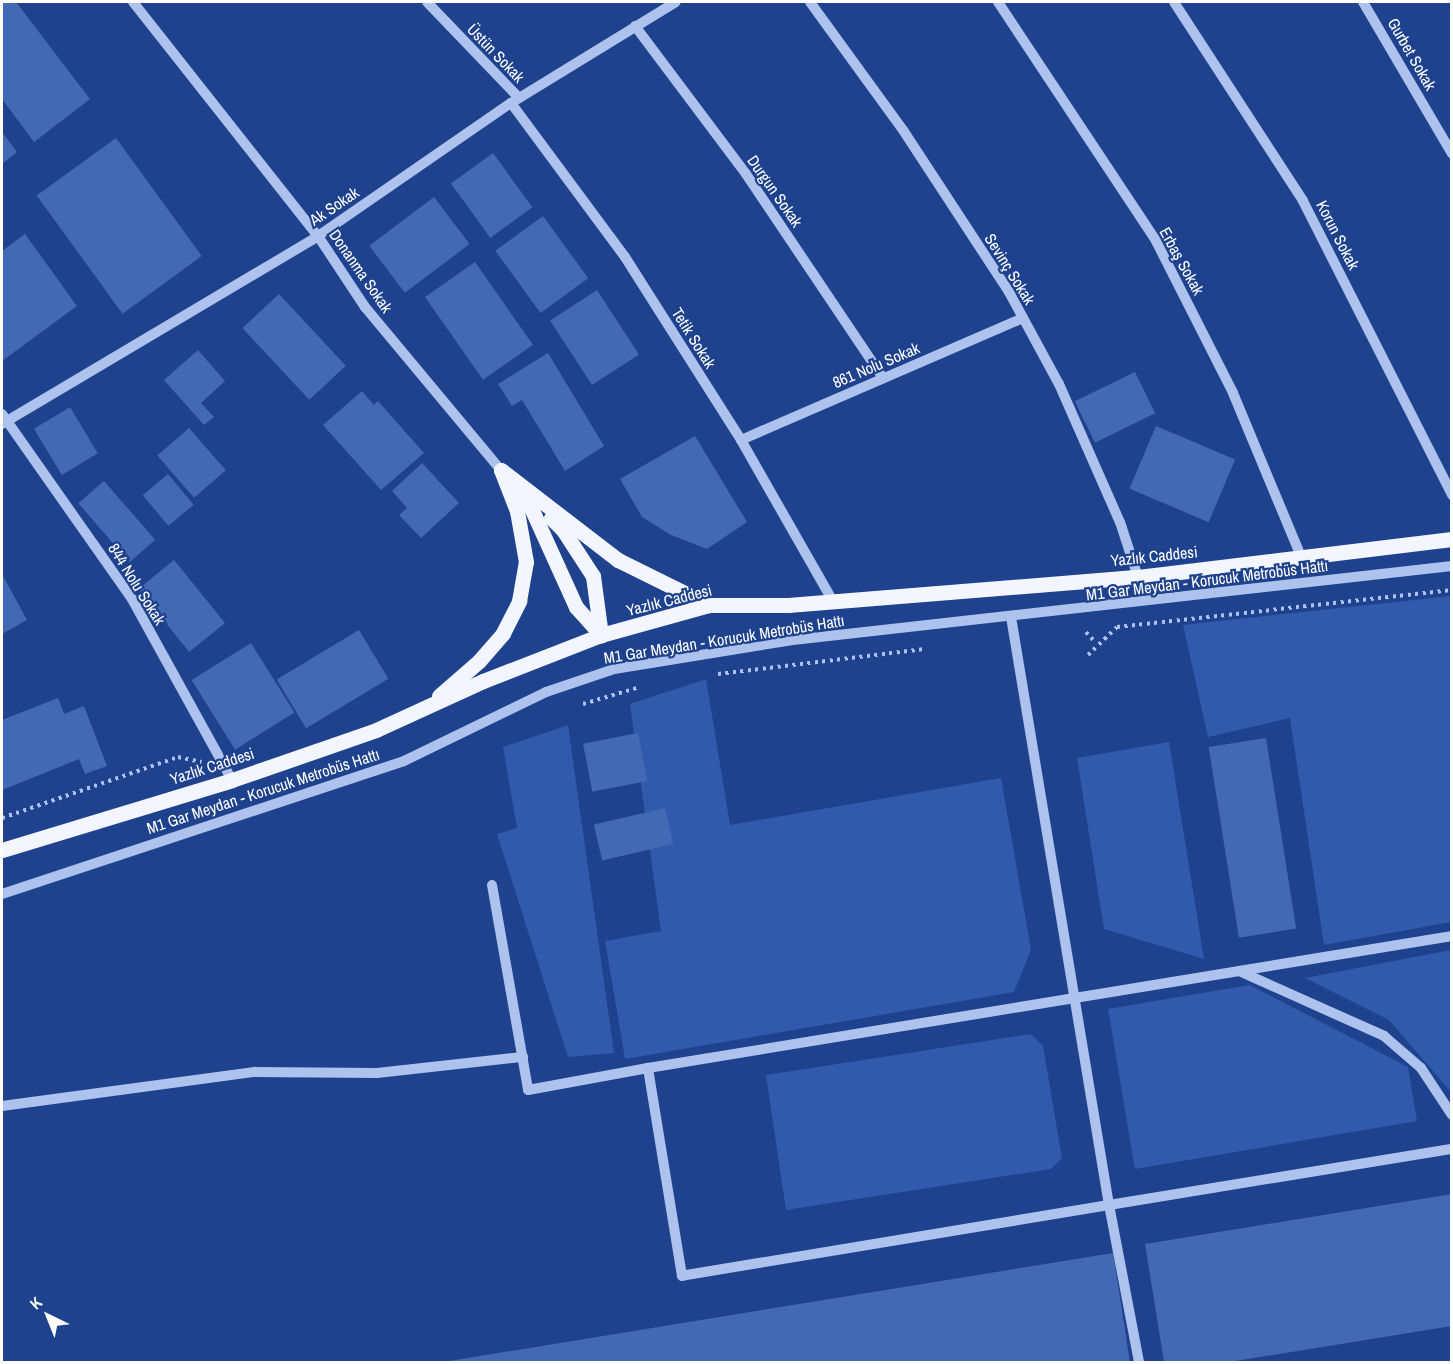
<!DOCTYPE html>
<meta charset="utf-8">
<style>
body{margin:0}
#map{position:relative;width:1453px;height:1364px;overflow:hidden;background:#1e428e;font-family:"Archivo Narrow",sans-serif}
div>[style]{position:absolute}
[style*='--x']{left:calc(var(--x)*1px);top:calc(var(--y)*1px);width:calc(var(--w)*1px);rotate:calc(var(--a)*1deg)}
.green>*{inset:0;background:#325aac}
.building>*{inset:0;background:#4368b4;transform-origin:0 0}
.path>*{height:4px;margin-top:-2px;transform-origin:0;background:repeating-linear-gradient(90deg,#adc2ed 0 3px,transparent 0 7.5px)}
.minor>*{height:10px;margin:-5px;padding:0 5px;transform-origin:5px;border-radius:5px;background:#adc2ed}
.major>*{height:15px;margin:-7.5px;padding:0 7.5px;transform-origin:7.5px;border-radius:7.5px;background:#f3f6ff}
span{translate:-50% -50%;white-space:nowrap;text-align:center;line-height:1.15;-webkit-text-stroke:4.5px #1e428e;paint-order:stroke}
.street-label{font-size:16px;color:#fff}
.frame{position:absolute;inset:0;border:3px solid #fff;pointer-events:none}
.north{position:absolute;left:18px;top:1286px;width:60px;height:60px;-webkit-text-stroke:4px #1e428e;paint-order:stroke;rotate:317deg;font-size:16px;font-weight:700;line-height:24px;text-align:center;color:#fff}
.north::after{content:'';display:block;margin:auto;width:21px;height:27px;background:#fff;clip-path:polygon(50% 0,100% 100%,50% 72%,0 100%)}
</style>
<div id="map">
<div class="green">
<i style="clip-path:polygon(1451px 596px,1451px 922px,1324px 945px,1290px 718px,1208px 737px,1183px 625px)"></i>
<i style="clip-path:polygon(706px 679px,730px 825px,1001px 778px,1031px 950px,1014px 992px,625px 1059px,605px 941px,661px 931px,630px 704px)"></i>
<i style="clip-path:polygon(568px 725px,614px 1053px,568px 1057px,497px 834px,517px 828px,503px 747px)"></i>
<i style="clip-path:polygon(1169px 742px,1204px 959px,1104px 929px,1077px 758px)"></i>
<i style="clip-path:polygon(1451px 950px,1451px 1092px,1389px 1020px,1305px 978px)"></i>
<i style="clip-path:polygon(1250px 985px,1408px 1067px,1417px 1121px,1135px 1169px,1108px 1009px)"></i>
<i style="clip-path:polygon(1031px 1034px,1043px 1046px,1062px 1158px,1051px 1169px,786px 1210px,766px 1075px)"></i>
</div>
<div class="building">
<i style="clip-path:polygon(2px 2px,16px 2px,90px 99px,34px 142px,2px 99px)"></i>
<i style="clip-path:polygon(2px 132px,17px 152px,2px 164px)"></i>
<i style="left:116px;top:138px;width:146px;height:98px;rotate:54deg"></i>
<i style="left:493px;top:153px;width:67px;height:52px;rotate:54deg"></i>
<i style="left:434px;top:197px;width:59px;height:81px;rotate:53deg"></i>
<i style="left:543px;top:216px;width:77px;height:59px;rotate:54deg"></i>
<i style="clip-path:polygon(25px 234px,77px 306px,2px 361px,2px 251px)"></i>
<i style="left:475px;top:262px;width:101px;height:61px;rotate:55deg"></i>
<i style="left:597px;top:290px;width:77px;height:56px;rotate:57deg"></i>
<i style="left:279px;top:294px;width:98px;height:50px;rotate:47deg"></i>
<i style="clip-path:polygon(198px 350px,225px 381px,201px 403px,214px 417px,204px 425px,164px 380px)"></i>
<i style="clip-path:polygon(548px 353px,604px 446px,565px 471px,522px 400px,512px 406px,498px 384px)"></i>
<i style="left:1135px;top:372px;width:46px;height:67px;rotate:64deg"></i>
<i style="clip-path:polygon(362px 391px,374px 405px,378px 401px,424px 453px,381px 490px,323px 425px)"></i>
<i style="left:70px;top:407px;width:54px;height:42px;rotate:59deg"></i>
<i style="left:1156px;top:426px;width:86px;height:68px;rotate:23deg"></i>
<i style="left:189px;top:428px;width:56px;height:42px;rotate:49deg"></i>
<i style="clip-path:polygon(695px 436px,747px 522px,707px 549px,671px 535px,642px 517px,620px 479px)"></i>
<i style="clip-path:polygon(422px 463px,459px 503px,421px 538px,399px 515px,407px 508px,392px 491px)"></i>
<i style="left:168px;top:474px;width:40px;height:33px;rotate:50deg"></i>
<i style="left:104px;top:481px;width:78px;height:34px;rotate:49deg"></i>
<i style="left:174px;top:560px;width:81px;height:46px;rotate:51deg"></i>
<i style="clip-path:polygon(2px 574px,27px 620px,2px 634px)"></i>
<i style="left:359px;top:630px;width:57px;height:96px;rotate:59deg"></i>
<i style="left:251px;top:643px;width:82px;height:70px;rotate:58deg"></i>
<i style="clip-path:polygon(58px 698px,64px 714px,84px 706px,107px 766px,85px 774px,79px 759px,2px 790px,2px 720px)"></i>
<i style="left:638px;top:733px;width:49px;height:56px;rotate:79deg"></i>
<i style="left:1266px;top:738px;width:193px;height:58px;rotate:81deg"></i>
<i style="left:665px;top:808px;width:37px;height:73px;rotate:77deg"></i>
<i style="clip-path:polygon(1452px 1194px,1452px 1326px,1229px 1362px,1164px 1362px,1145px 1244px)"></i>
<i style="clip-path:polygon(1113px 1253px,1130px 1362px,449px 1362px,449px 1361px)"></i>
</div>
<div class="path">
<i style="--x:1086;--y:632;--w:15;--a:48"></i>
<i style="--x:1088;--y:655;--w:40;--a:-44"></i>
<i style="--x:1117;--y:627;--w:337;--a:-6.3"></i>
<i style="--x:718;--y:674;--w:208;--a:-6.9"></i>
<i style="--x:583;--y:704;--w:59;--a:-16.6"></i>
<i style="--x:2;--y:818;--w:186;--a:-19.1"></i>
<i style="--x:178;--y:757;--w:24;--a:12"></i>
</div>
<div class="minor">
<i style="--x:133;--y:2;--w:298;--a:51.7"></i>
<i style="--x:318;--y:236;--w:85;--a:56.5"></i>
<i style="--x:365;--y:307;--w:212;--a:50.2"></i>
<i style="--x:427;--y:2;--w:133;--a:46.2"></i>
<i style="--x:810;--y:2;--w:158;--a:54"></i>
<i style="--x:903;--y:130;--w:194;--a:56.8"></i>
<i style="--x:1009;--y:292;--w:105;--a:61.5"></i>
<i style="--x:1059;--y:384;--w:151;--a:66.2"></i>
<i style="--x:1120;--y:522;--w:58;--a:71.9"></i>
<i style="--x:998;--y:2;--w:287;--a:56.5"></i>
<i style="--x:1156;--y:241;--w:170;--a:63.1"></i>
<i style="--x:1233;--y:393;--w:177;--a:67.4"></i>
<i style="--x:1174;--y:2;--w:237;--a:57"></i>
<i style="--x:1303;--y:201;--w:330;--a:63.1"></i>
<i style="--x:1363;--y:2;--w:176;--a:59.6"></i>
<i style="--x:635;--y:26;--w:185;--a:53.1"></i>
<i style="--x:746;--y:174;--w:246;--a:56.1"></i>
<i style="--x:511;--y:103;--w:192;--a:53.5"></i>
<i style="--x:625;--y:257;--w:217;--a:57.6"></i>
<i style="--x:741;--y:440;--w:185;--a:60.3"></i>
<i style="--x:2;--y:414;--w:226;--a:54.9"></i>
<i style="--x:132;--y:599;--w:207;--a:61.1"></i>
<i style="--x:2;--y:424;--w:368;--a:-30.7"></i>
<i style="--x:318;--y:236;--w:234;--a:-34.6"></i>
<i style="--x:511;--y:103;--w:193;--a:-31.5"></i>
<i style="--x:741;--y:440;--w:307;--a:-23.4"></i>
<i style="--x:1011;--y:617;--w:596;--a:80.54"></i>
<i style="--x:1109;--y:1205;--w:348;--a:-9.3"></i>
<i style="--x:492;--y:885;--w:208;--a:80"></i>
<i style="--x:528;--y:1090;--w:122;--a:-10.4"></i>
<i style="--x:2;--y:894;--w:423;--a:-18.3"></i>
<i style="--x:404;--y:761;--w:158;--a:-25.9"></i>
<i style="--x:546;--y:692;--w:72;--a:-18.7"></i>
<i style="--x:614;--y:669;--w:181;--a:-9.2"></i>
<i style="--x:793;--y:640;--w:663;--a:-6.41"></i>
<i style="--x:1239;--y:971;--w:159;--a:24.1"></i>
<i style="--x:1384;--y:1036;--w:49;--a:40.9"></i>
<i style="--x:1421;--y:1068;--w:56;--a:56.6"></i>
<i style="--x:2;--y:1106;--w:255;--a:-7.7"></i>
<i style="--x:255;--y:1072;--w:122;--a:0.5"></i>
<i style="--x:377;--y:1073;--w:147;--a:-6.3"></i>
<i style="--x:1139;--y:1362;--w:160;--a:-100.8"></i>
<i style="--x:1109;--y:1205;--w:433;--a:170.6"></i>
<i style="--x:682;--y:1276;--w:211;--a:-99.3"></i>
<i style="--x:648;--y:1068;--w:815;--a:-9.32"></i>
</div>
<div class="major">
<i style="--x:501;--y:470;--w:148;--a:37.6"></i>
<i style="--x:618;--y:560;--w:102;--a:26.3"></i>
<i style="--x:512;--y:484;--w:33;--a:52"></i>
<i style="--x:532;--y:510;--w:107;--a:65.6"></i>
<i style="--x:576;--y:607;--w:38;--a:48"></i>
<i style="--x:551;--y:518;--w:17;--a:45"></i>
<i style="--x:563;--y:530;--w:55;--a:56.9"></i>
<i style="--x:593;--y:576;--w:60;--a:82.3"></i>
<i style="--x:439;--y:696;--w:53;--a:-41.2"></i>
<i style="--x:479;--y:661;--w:37;--a:-49"></i>
<i style="--x:503;--y:633;--w:36;--a:-63"></i>
<i style="--x:519;--y:601;--w:40;--a:-80"></i>
<i style="--x:526;--y:562;--w:52;--a:-100"></i>
<i style="--x:517;--y:511;--w:44;--a:-111.3"></i>
<i style="--x:2;--y:850;--w:240;--a:-16.9"></i>
<i style="--x:232;--y:780;--w:152;--a:-19.1"></i>
<i style="--x:376;--y:730;--w:118;--a:-24.6"></i>
<i style="--x:483;--y:681;--w:127;--a:-21.3"></i>
<i style="--x:601;--y:635;--w:112;--a:-15.5"></i>
<i style="--x:709;--y:605;--w:79;--a:0"></i>
<i style="--x:788;--y:605;--w:351;--a:-4.6"></i>
<i style="--x:1138;--y:577;--w:316;--a:-6.9"></i>
</div>
<div class="street-label">
<span style="left:496px;top:53px;rotate:46deg">Üstün Sokak</span>
<span style="left:1412px;top:54px;rotate:60deg">Gurbet Sokak</span>
<span style="left:775px;top:191px;rotate:55deg">Durgun Sokak</span>
<span style="left:334px;top:206px;rotate:-34deg">Ak Sokak</span>
<span style="left:1338px;top:235px;rotate:63deg">Korun Sokak</span>
<span style="left:1182px;top:261px;rotate:61deg">Erbaş Sokak</span>
<span style="left:1010px;top:269px;rotate:58deg">Sevinç Sokak</span>
<span style="left:361px;top:271px;rotate:55deg">Donanma Sokak</span>
<span style="left:694px;top:338px;rotate:58deg">Tetik Sokak</span>
<span style="left:876px;top:365px;rotate:-23deg">861 Nolu Sokak</span>
<span style="left:1154px;top:556px;rotate:-6deg">Yazlık Caddesi</span>
<span style="left:1207px;top:580px;rotate:-7deg">M1 Gar Meydan - Korucuk Metrobüs Hattı</span>
<span style="left:137px;top:584px;rotate:58deg">844 Nolu Sokak</span>
<span style="left:669px;top:600px;rotate:-14deg">Yazlık Caddesi</span>
<span style="left:724px;top:639px;rotate:-9deg">M1 Gar Meydan - Korucuk Metrobüs Hattı</span>
<span style="left:212px;top:766px;rotate:-18deg">Yazlık Caddesi</span>
<span style="left:263px;top:791px;rotate:-18deg">M1 Gar Meydan - Korucuk Metrobüs Hattı</span>
</div>
<div class="frame"></div>
<div class="north">K</div>
</div>
